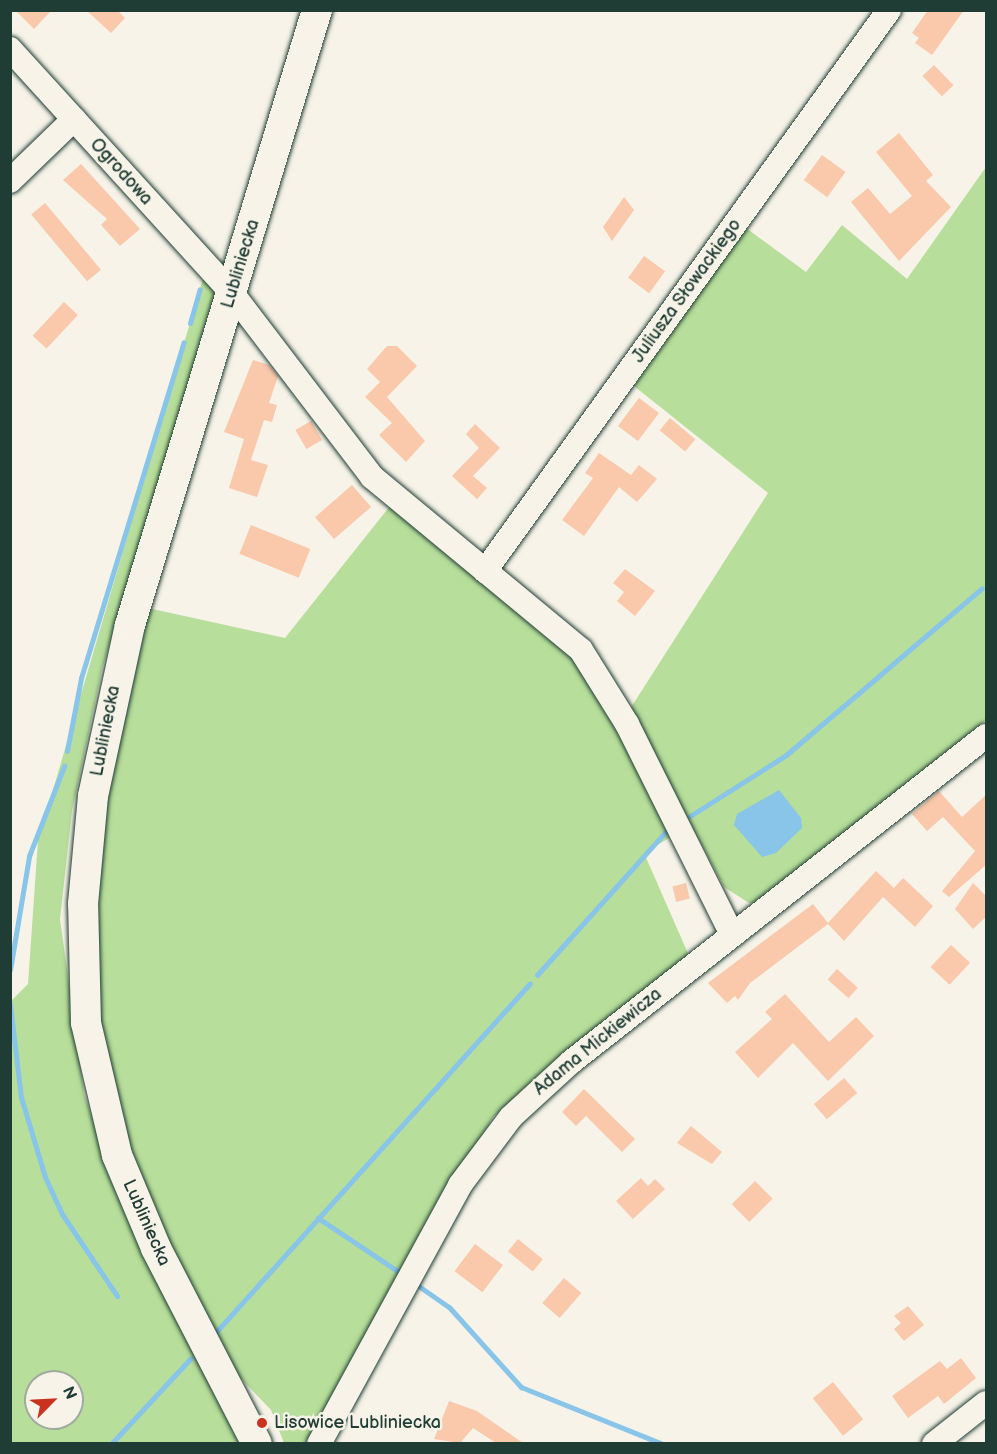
<!DOCTYPE html>
<meta charset="utf-8">
<style>
body{margin:0}
#map{position:relative;width:997px;height:1454px;overflow:hidden;background:#f7f3e8;font-family:"Balsamiq Sans",sans-serif}
div>[style]{position:absolute}
[style*='--x']{left:calc(var(--x)*1px);top:calc(var(--y)*1px);width:calc(var(--w)*1px);rotate:calc(var(--a)*1deg)}
.green>*{inset:0;background:#b7de9a}
.water>*{inset:0;background:#89c4e9}
.stream>*{height:5px;margin:-2.5px;padding:0 2.5px;transform-origin:2.5px;border-radius:2.5px;background:#89c4e9}
.building>*{inset:0;background:#fac8aa;transform-origin:0 0}
.roads{filter:drop-shadow(0 0 2px #1f3d34) drop-shadow(0 0 2px #1f3d34)}
.minor>*{height:24px;margin:-12px;padding:0 12px;transform-origin:12px;border-radius:12px;background:#f7f3e8}
.major>*{height:30px;margin:-15px;padding:0 15px;transform-origin:15px;border-radius:15px;background:#f7f3e8}
.dots>*{width:16px;height:16px;translate:-50% -50%;box-sizing:border-box;border:3px solid #f7f3e8;border-radius:50%}
span{translate:-50% -50%;white-space:nowrap;text-align:center;line-height:1.15;-webkit-text-stroke:5px #f7f3e8;paint-order:stroke}
.street-label{font-size:18px;color:#1f3d34}
.poi-label{font-size:18px;color:#1f3d34}
.left{translate:0 -50%;text-align:left}
.frame{position:absolute;inset:0;border:12px solid #1f3d34;pointer-events:none}
.north{position:absolute;left:24px;top:1370px;width:60px;height:60px;box-sizing:border-box;background:#f7f3e8;border:2px solid #a1aaa0;border-radius:50%;rotate:66deg;font-size:16px;font-weight:700;line-height:24px;text-align:center;color:#1f3d34}
.north::after{content:'';display:block;margin:auto;width:21px;height:27px;background:#c8321e;clip-path:polygon(50% 0,100% 100%,50% 72%,0 100%)}
</style>
<div id="map">
<div class="green">
<i style="clip-path:polygon(986px 167px,986px 720px,759px 903px,749px 903px,724px 887px,630px 709px,768px 493px,634px 386px,746px 228px,806px 272px,842px 225px,907px 279px)"></i>
<i style="clip-path:polygon(evenodd,204px 275px,218px 299px,102px 669px,72px 811px,60px 919px,84px 1094px,115px 1183px,243px 1443px,11px 1444px,11px 1001px,28px 984px,38px 841px,204px 275px,36px 1382px,72px 1382px,72px 1418px,36px 1418px,36px 1382px)"></i>
<i style="clip-path:polygon(390px 506px,581px 661px,674px 835px,644px 853px,690px 958px,493px 1117px,307px 1443px,284px 1443px,271px 1410px,228px 1365px,117px 1134px,91px 979px,99px 829px,148px 608px,285px 638px)"></i>
</div>
<div class="water">
<i style="clip-path:polygon(779px 790px,801px 818px,802px 828px,776px 853px,762px 857px,734px 825px,737px 814px)"></i>
</div>
<div class="stream">
<i style="--x:190;--y:323;--w:35;--a:-74"></i>
<i style="--x:67;--y:751;--w:74;--a:-79.1"></i>
<i style="--x:81;--y:678;--w:351;--a:-73"></i>
<i style="--x:690;--y:816;--w:114;--a:-32.4"></i>
<i style="--x:786;--y:755;--w:257;--a:-40.4"></i>
<i style="--x:10;--y:970;--w:116;--a:-80.5"></i>
<i style="--x:29;--y:856;--w:97;--a:-68.7"></i>
<i style="--x:537;--y:975;--w:196;--a:-48.1"></i>
<i style="--x:10;--y:1004;--w:94;--a:83.3"></i>
<i style="--x:21;--y:1097;--w:84;--a:73.3"></i>
<i style="--x:45;--y:1177;--w:41;--a:65.3"></i>
<i style="--x:62;--y:1214;--w:99;--a:56.1"></i>
<i style="--x:318;--y:1218;--w:97;--a:33.7"></i>
<i style="--x:420;--y:1287;--w:35;--a:35"></i>
<i style="--x:449;--y:1307;--w:108;--a:48"></i>
<i style="--x:521;--y:1387;--w:153;--a:21.9"></i>
<i style="--x:216;--y:1332;--w:469;--a:-48"></i>
<i style="--x:111;--y:1444;--w:117;--a:-47.1"></i>
</div>
<div class="building">
<i style="clip-path:polygon(15px 10px,52px 10px,34px 29px)"></i>
<i style="clip-path:polygon(86px 10px,117px 10px,125px 18px,111px 33px)"></i>
<i style="clip-path:polygon(928px 10px,964px 10px,932px 55px,915px 43px,919px 38px,912px 33px)"></i>
<i style="left:934px;top:65px;width:28px;height:16px;rotate:46deg"></i>
<i style="clip-path:polygon(899px 133px,933px 175px,926px 181px,951px 207px,899px 261px,851px 202px,868px 188px,890px 214px,912px 196px,876px 152px)"></i>
<i style="left:822px;top:155px;width:29px;height:31px;rotate:36deg"></i>
<i style="clip-path:polygon(81px 164px,140px 229px,120px 246px,101px 225px,107px 219px,63px 180px)"></i>
<i style="clip-path:polygon(624px 197px,634px 210px,612px 241px,603px 227px)"></i>
<i style="left:45px;top:203px;width:87px;height:18px;rotate:50deg"></i>
<i style="left:644px;top:256px;width:26px;height:27px;rotate:36deg"></i>
<i style="left:64px;top:302px;width:19px;height:46px;rotate:43deg"></i>
<i style="clip-path:polygon(387px 346px,397px 346px,417px 366px,387px 397px,425px 441px,406px 462px,379px 435px,392px 423px,365px 397px,380px 382px,367px 369px)"></i>
<i style="clip-path:polygon(253px 360px,269px 365px,278px 376px,269px 403px,277px 405px,272px 422px,264px 420px,251px 460px,268px 465px,257px 497px,229px 488px,244px 439px,224px 432px)"></i>
<i style="left:639px;top:398px;width:25px;height:35px;rotate:37deg"></i>
<i style="left:670px;top:418px;width:33px;height:16px;rotate:40deg"></i>
<i style="left:311px;top:421px;width:22px;height:18px;rotate:60deg"></i>
<i style="clip-path:polygon(475px 424px,500px 448px,473px 476px,487px 488px,477px 499px,452px 476px,479px 448px,466px 434px)"></i>
<i style="clip-path:polygon(599px 453px,631px 475px,639px 465px,657px 479px,637px 502px,619px 487px,584px 536px,562px 520px,593px 478px,585px 473px)"></i>
<i style="left:352px;top:485px;width:29px;height:49px;rotate:49deg"></i>
<i style="left:251px;top:525px;width:64px;height:31px;rotate:22deg"></i>
<i style="clip-path:polygon(625px 569px,655px 591px,635px 616px,617px 601px,624px 592px,613px 583px)"></i>
<i style="clip-path:polygon(939px 791px,962px 817px,987px 794px,987px 864px,949px 897px,942px 891px,975px 851px,943px 817px,927px 831px,912px 814px)"></i>
<i style="clip-path:polygon(876px 871px,894px 888px,903px 878px,933px 906px,915px 927px,883px 897px,844px 941px,828px 924px,750px 983px,738px 1000px,735px 996px,727px 1003px,708px 983px,813px 904px,828px 923px)"></i>
<i style="left:686px;top:883px;width:16px;height:14px;rotate:76deg"></i>
<i style="clip-path:polygon(973px 883px,987px 897px,987px 916px,973px 929px,955px 909px)"></i>
<i style="left:951px;top:945px;width:26px;height:30px;rotate:43deg"></i>
<i style="left:837px;top:969px;width:28px;height:14px;rotate:42deg"></i>
<i style="clip-path:polygon(785px 994px,829px 1042px,856px 1017px,874px 1036px,828px 1081px,793px 1043px,758px 1078px,735px 1052px,772px 1019px,765px 1012px)"></i>
<i style="left:844px;top:1078px;width:20px;height:40px;rotate:49deg"></i>
<i style="clip-path:polygon(584px 1089px,635px 1139px,622px 1152px,586px 1116px,576px 1126px,562px 1112px)"></i>
<i style="clip-path:polygon(691px 1126px,722px 1152px,712px 1164px,677px 1143px)"></i>
<i style="clip-path:polygon(641px 1178px,648px 1186px,655px 1179px,665px 1189px,633px 1219px,616px 1201px)"></i>
<i style="left:755px;top:1181px;width:25px;height:33px;rotate:45deg"></i>
<i style="left:518px;top:1239px;width:32px;height:16px;rotate:39deg"></i>
<i style="left:475px;top:1244px;width:35px;height:34px;rotate:37deg"></i>
<i style="left:564px;top:1278px;width:23px;height:33px;rotate:41deg"></i>
<i style="clip-path:polygon(908px 1306px,924px 1325px,904px 1341px,894px 1329px,901px 1323px,894px 1316px)"></i>
<i style="clip-path:polygon(961px 1358px,976px 1378px,944px 1404px,938px 1396px,908px 1418px,892px 1396px,940px 1361px,947px 1369px)"></i>
<i style="left:833px;top:1382px;width:48px;height:26px;rotate:51deg"></i>
<i style="clip-path:polygon(449px 1401px,477px 1411px,523px 1443px,496px 1443px,473px 1428px,460px 1443px,434px 1439px)"></i>
</div>
<div class="roads">
<div class="minor">
<i style="--x:10;--y:49;--w:330;--a:47.7"></i>
<i style="--x:232;--y:293;--w:231;--a:52.7"></i>
<i style="--x:372;--y:477;--w:271;--a:39.6"></i>
<i style="--x:581;--y:650;--w:87;--a:58.1"></i>
<i style="--x:627;--y:724;--w:236;--a:63.5"></i>
<i style="--x:10;--y:181;--w:89;--a:-44.1"></i>
<i style="--x:485;--y:571;--w:691;--a:-54.24"></i>
<i style="--x:319;--y:1444;--w:295;--a:-61.4"></i>
<i style="--x:460;--y:1185;--w:85;--a:-53.1"></i>
<i style="--x:511;--y:1117;--w:81;--a:-42.5"></i>
<i style="--x:571;--y:1062;--w:528;--a:-38.15"></i>
<i style="--x:934;--y:1444;--w:66;--a:-38.3"></i>
</div>
<div class="major">
<i style="--x:257;--y:1444;--w:220;--a:-117.3"></i>
<i style="--x:156;--y:1248;--w:101;--a:-112.8"></i>
<i style="--x:117;--y:1155;--w:136;--a:-103.2"></i>
<i style="--x:86;--y:1023;--w:119;--a:-91.4"></i>
<i style="--x:83;--y:904;--w:108;--a:-84.7"></i>
<i style="--x:93;--y:796;--w:175;--a:-77.8"></i>
<i style="--x:130;--y:625;--w:643;--a:-73.09"></i>
</div>
</div>
<div class="dots">
<i style="left:262px;top:1423px;background:#c8321e"></i>
</div>
<div class="street-label">
<span style="left:121px;top:172px;rotate:48deg">Ogrodowa</span>
<span style="left:241px;top:264px;rotate:-73deg">Lubliniecka</span>
<span style="left:687px;top:291px;rotate:-54deg">Juliusza Słowackiego</span>
<span style="left:106px;top:731px;rotate:-79deg">Lubliniecka</span>
<span style="left:598px;top:1042px;rotate:-39deg">Adama Mickiewicza</span>
<span style="left:146px;top:1223px;rotate:66deg">Lubliniecka</span>
</div>
<div class="poi-label">
<span class="left" style="left:274px;top:1423px">Lisowice Lubliniecka</span>
</div>
<div class="frame"></div>
<div class="north">N</div>
</div>
